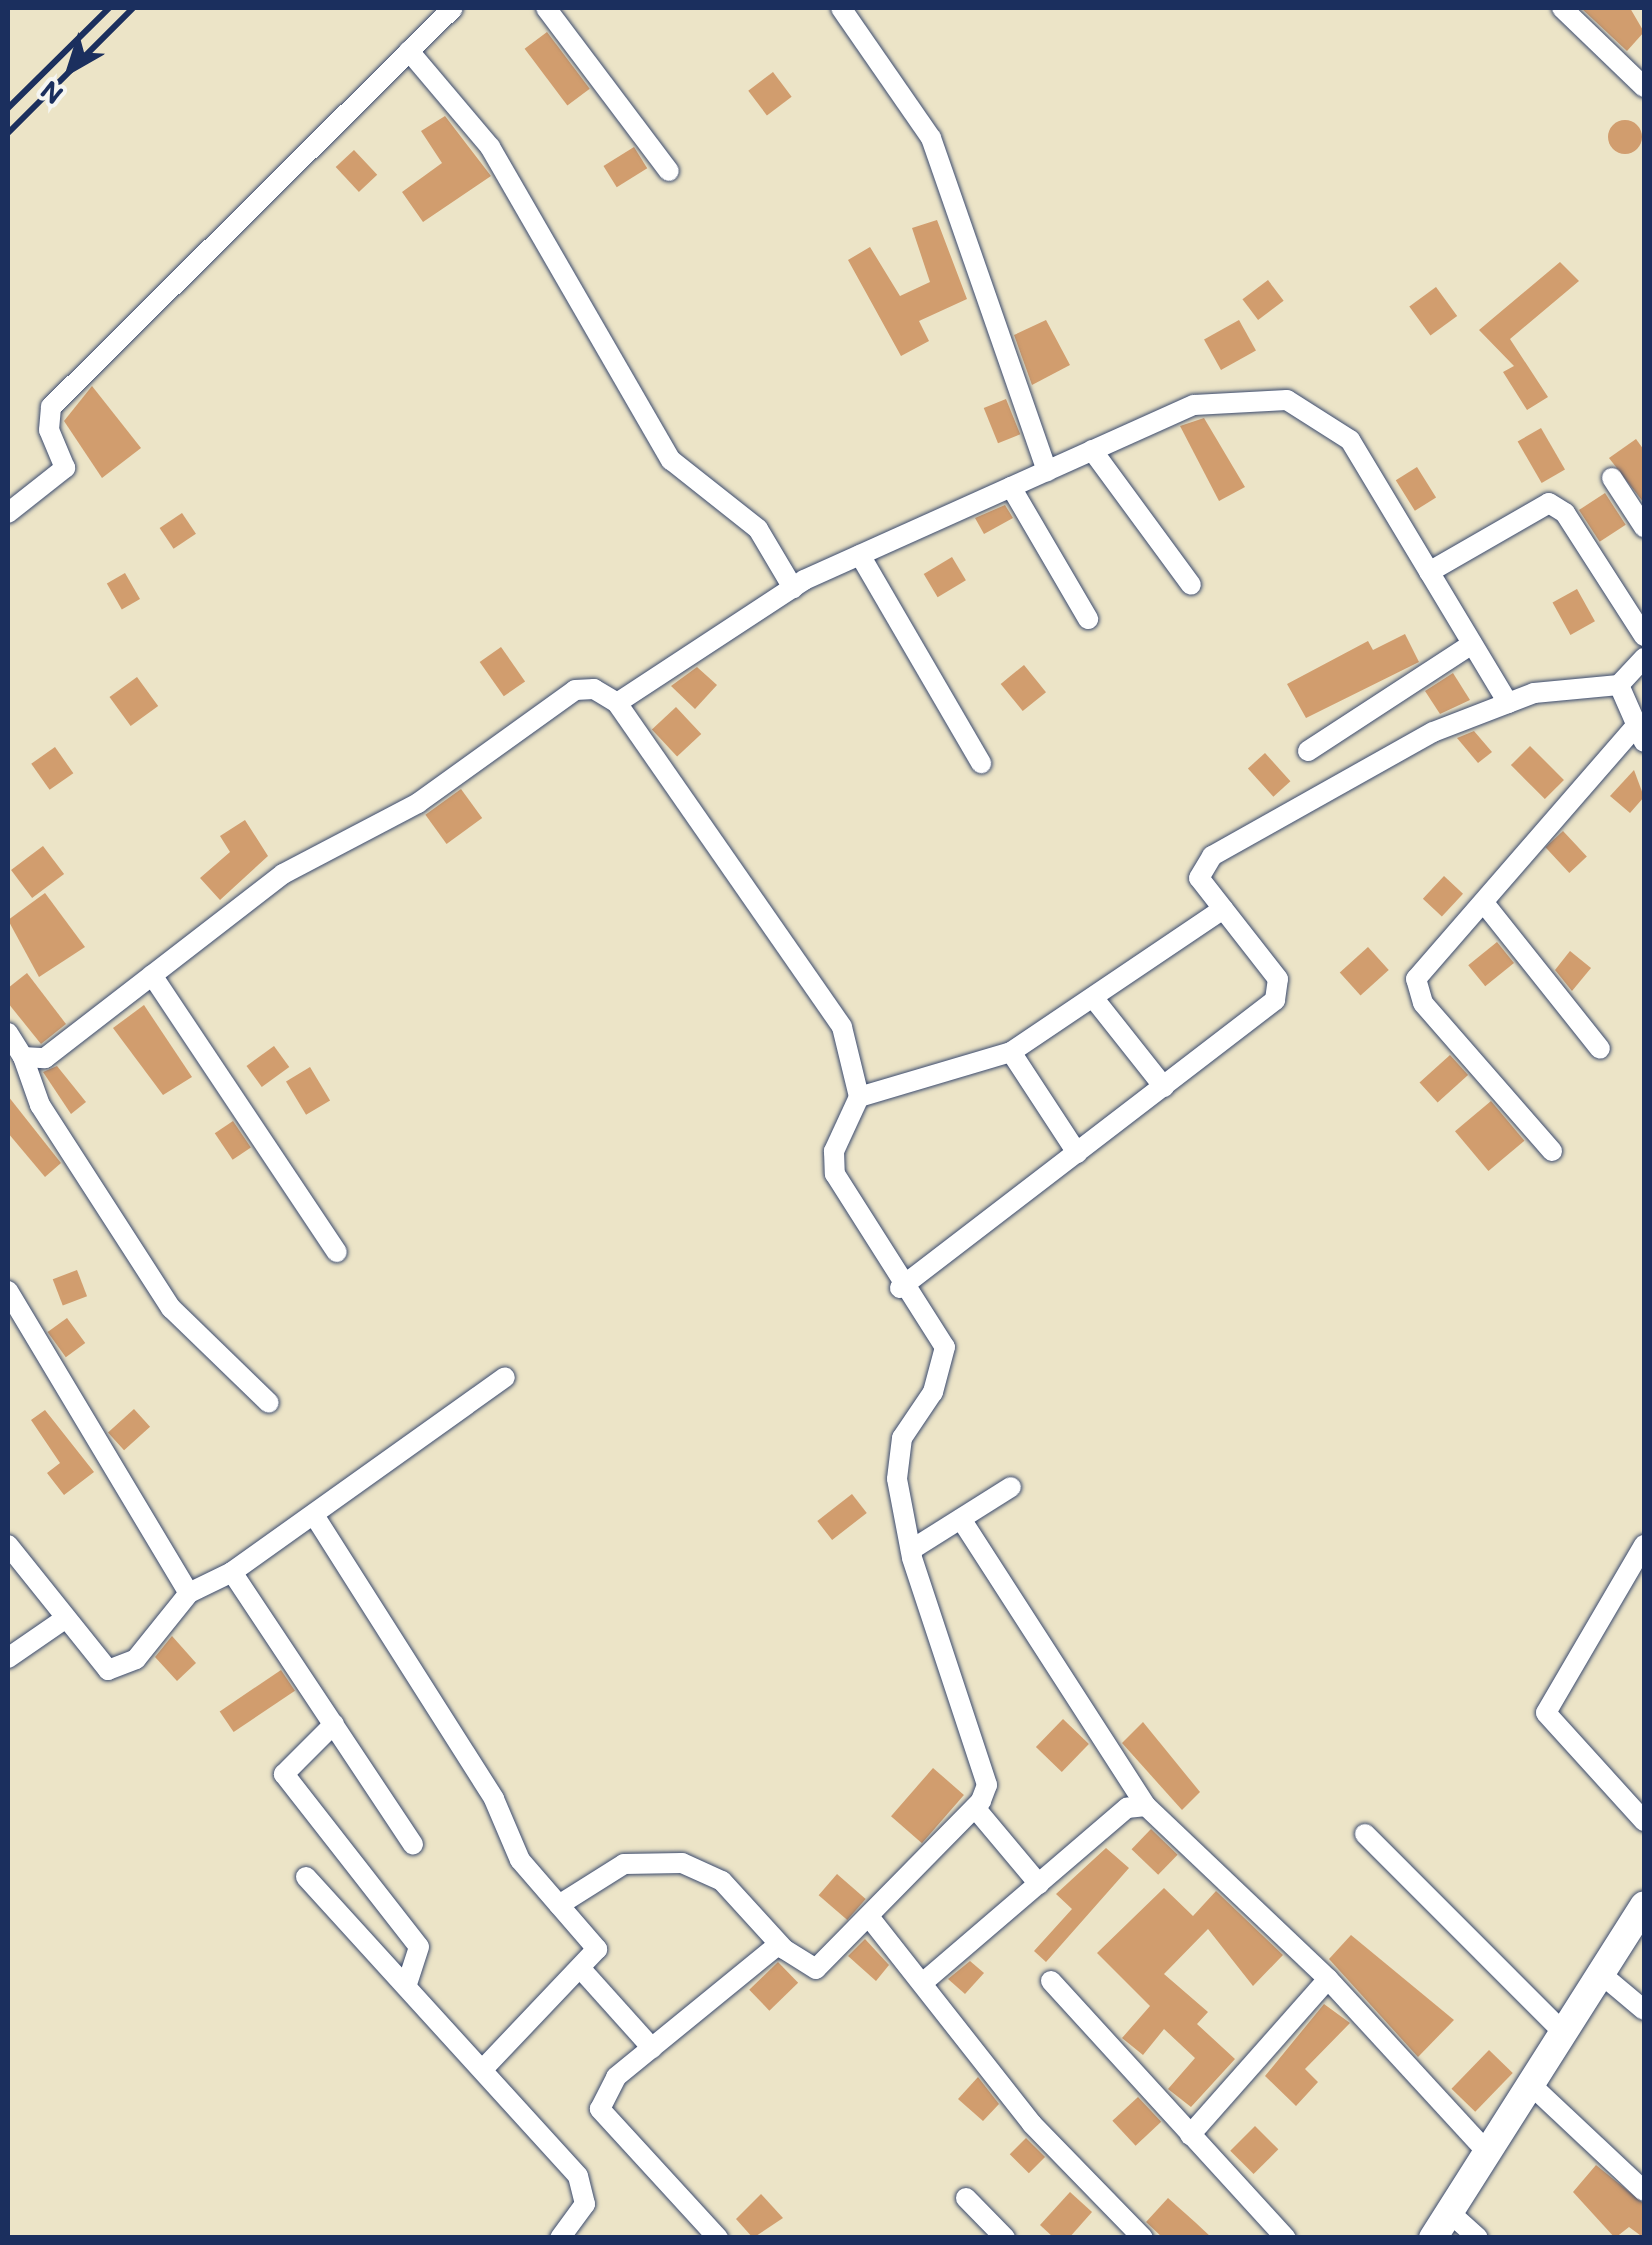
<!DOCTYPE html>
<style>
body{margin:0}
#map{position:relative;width:1652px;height:2245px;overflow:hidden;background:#ece4c7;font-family:Itim,sans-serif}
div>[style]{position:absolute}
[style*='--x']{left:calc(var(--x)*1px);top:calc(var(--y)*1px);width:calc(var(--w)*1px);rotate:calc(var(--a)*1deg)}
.building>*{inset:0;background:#d19d6e;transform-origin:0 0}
.round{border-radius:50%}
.roads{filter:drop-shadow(0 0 2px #3a4a6e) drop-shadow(0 0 2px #3a4a6e)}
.street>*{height:20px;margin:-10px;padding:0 10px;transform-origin:10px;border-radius:10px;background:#fff}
.secondary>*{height:28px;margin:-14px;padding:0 14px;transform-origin:14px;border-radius:14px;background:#fff}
.rail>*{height:6px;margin:-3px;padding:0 3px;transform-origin:3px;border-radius:3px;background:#1b2f5e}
span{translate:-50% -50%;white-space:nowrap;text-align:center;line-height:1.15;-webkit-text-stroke:8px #f6f6f2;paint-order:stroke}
.frame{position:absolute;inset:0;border:10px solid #1b2f5e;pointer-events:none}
.north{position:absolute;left:20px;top:20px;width:100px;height:100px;-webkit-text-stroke:8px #f6f6f2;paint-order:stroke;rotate:219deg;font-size:28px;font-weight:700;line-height:40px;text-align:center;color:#1b2f5e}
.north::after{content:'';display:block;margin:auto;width:35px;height:45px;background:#1b2f5e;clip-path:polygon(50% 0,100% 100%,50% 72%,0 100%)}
</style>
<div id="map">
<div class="building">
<i style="clip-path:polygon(1581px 8px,1630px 8px,1644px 32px,1627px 51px)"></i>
<i style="left:547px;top:32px;width:71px;height:28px;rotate:53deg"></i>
<i style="left:773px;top:72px;width:31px;height:31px;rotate:53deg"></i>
<i style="clip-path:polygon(445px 116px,491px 176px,423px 222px,402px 192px,442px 163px,421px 131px)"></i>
<i class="round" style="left:1608px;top:120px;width:34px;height:34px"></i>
<i style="left:634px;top:147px;width:25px;height:36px;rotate:58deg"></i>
<i style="left:354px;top:150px;width:34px;height:25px;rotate:47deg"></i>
<i style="clip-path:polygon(937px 220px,967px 299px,919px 321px,929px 341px,901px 356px,848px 260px,870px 247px,900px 296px,930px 282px,912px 228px)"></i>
<i style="clip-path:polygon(1560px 262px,1579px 281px,1510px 339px,1548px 397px,1527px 410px,1503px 372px,1514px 366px,1479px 330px)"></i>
<i style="left:1268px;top:280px;width:26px;height:32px;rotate:53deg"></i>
<i style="left:1436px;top:287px;width:36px;height:33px;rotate:54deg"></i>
<i style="clip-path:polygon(1046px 320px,1070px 365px,1032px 385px,1014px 335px)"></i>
<i style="left:1239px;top:320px;width:35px;height:40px;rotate:61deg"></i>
<i style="clip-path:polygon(92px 386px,141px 448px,102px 478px,64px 421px)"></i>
<i style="left:1006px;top:399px;width:38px;height:24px;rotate:68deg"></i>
<i style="clip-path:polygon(1204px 418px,1245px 487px,1219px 501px,1180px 426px)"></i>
<i style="left:1541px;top:428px;width:48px;height:27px;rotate:60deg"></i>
<i style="clip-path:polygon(1636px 439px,1644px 450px,1644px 503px,1609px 458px)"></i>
<i style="left:1417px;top:467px;width:36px;height:25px;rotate:58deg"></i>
<i style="left:1605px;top:493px;width:38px;height:31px;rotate:57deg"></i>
<i style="clip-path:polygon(1005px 505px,1013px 518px,984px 534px,975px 518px)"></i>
<i style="left:182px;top:513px;width:25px;height:27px;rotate:56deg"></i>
<i style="left:952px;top:557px;width:27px;height:33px;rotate:59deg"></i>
<i style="left:125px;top:573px;width:30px;height:21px;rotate:60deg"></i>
<i style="left:1577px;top:589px;width:37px;height:28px;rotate:61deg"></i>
<i style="clip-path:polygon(1405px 634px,1419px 662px,1306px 718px,1287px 684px,1368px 641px,1373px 650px)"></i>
<i style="left:501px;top:647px;width:42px;height:26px;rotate:55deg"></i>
<i style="left:1024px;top:665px;width:35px;height:30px;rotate:51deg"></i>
<i style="clip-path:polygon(697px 667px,717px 685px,695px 709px,671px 686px)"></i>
<i style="clip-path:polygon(1453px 673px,1470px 700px,1440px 714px,1425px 691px)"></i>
<i style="left:137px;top:677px;width:36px;height:34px;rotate:54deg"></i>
<i style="left:676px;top:707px;width:37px;height:33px;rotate:47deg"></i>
<i style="clip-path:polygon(1474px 731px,1492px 752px,1478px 763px,1457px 738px)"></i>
<i style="left:1530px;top:746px;width:48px;height:27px;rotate:45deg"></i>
<i style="left:55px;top:747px;width:32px;height:29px;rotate:55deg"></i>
<i style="left:1265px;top:753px;width:38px;height:23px;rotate:48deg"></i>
<i style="clip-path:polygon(1634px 770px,1644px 797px,1630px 813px,1610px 796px)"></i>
<i style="left:461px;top:789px;width:36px;height:44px;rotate:54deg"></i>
<i style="clip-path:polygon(245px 820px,268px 856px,220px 900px,200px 878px,230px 852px,220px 836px)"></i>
<i style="left:1563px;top:831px;width:35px;height:24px;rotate:47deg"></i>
<i style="left:43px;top:846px;width:35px;height:40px;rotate:53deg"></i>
<i style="left:1444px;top:876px;width:26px;height:31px;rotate:43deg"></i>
<i style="clip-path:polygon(45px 893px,85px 947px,39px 977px,8px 920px)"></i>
<i style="left:1497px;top:942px;width:27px;height:37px;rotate:51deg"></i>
<i style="left:1368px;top:947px;width:31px;height:38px;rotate:48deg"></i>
<i style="clip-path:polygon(1570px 951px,1591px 968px,1572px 991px,1555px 970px)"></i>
<i style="clip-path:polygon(27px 973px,66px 1024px,41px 1044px,8px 1003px,8px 988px)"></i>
<i style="clip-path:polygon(144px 1005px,192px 1077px,163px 1095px,113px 1028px)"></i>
<i style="left:274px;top:1046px;width:26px;height:34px;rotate:54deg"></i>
<i style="left:1450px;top:1055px;width:27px;height:41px;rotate:48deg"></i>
<i style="clip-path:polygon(57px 1066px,86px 1102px,71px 1114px,43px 1072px)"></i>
<i style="left:310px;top:1067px;width:39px;height:28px;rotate:59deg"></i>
<i style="clip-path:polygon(8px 1096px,61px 1163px,45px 1177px,8px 1133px)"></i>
<i style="left:1491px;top:1101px;width:52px;height:47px;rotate:50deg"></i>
<i style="left:233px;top:1121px;width:32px;height:22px;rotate:56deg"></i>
<i style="left:77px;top:1270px;width:28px;height:26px;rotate:69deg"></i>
<i style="left:67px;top:1318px;width:31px;height:24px;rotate:54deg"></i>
<i style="left:134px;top:1409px;width:24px;height:35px;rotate:48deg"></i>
<i style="clip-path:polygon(45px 1410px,94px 1472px,64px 1495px,47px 1473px,60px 1463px,31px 1420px)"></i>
<i style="left:852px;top:1494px;width:24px;height:44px;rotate:52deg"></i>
<i style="clip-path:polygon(172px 1636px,196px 1663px,177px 1681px,155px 1657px)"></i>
<i style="left:281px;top:1670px;width:25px;height:74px;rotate:56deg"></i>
<i style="left:1063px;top:1719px;width:36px;height:39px;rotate:44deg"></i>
<i style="clip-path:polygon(1143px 1722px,1200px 1792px,1182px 1810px,1122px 1743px)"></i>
<i style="left:933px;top:1768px;width:41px;height:64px;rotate:41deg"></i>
<i style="left:1151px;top:1829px;width:37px;height:28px;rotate:44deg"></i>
<i style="clip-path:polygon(1106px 1848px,1129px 1868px,1046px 1962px,1034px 1951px,1072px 1909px,1056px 1894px)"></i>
<i style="left:837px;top:1874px;width:38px;height:28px;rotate:41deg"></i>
<i style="clip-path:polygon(1164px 1888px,1193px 1916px,1216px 1891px,1283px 1955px,1253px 1986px,1208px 1929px,1164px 1974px,1208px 2012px,1197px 2024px,1235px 2059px,1191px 2107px,1168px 2089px,1195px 2058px,1164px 2029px,1143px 2055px,1122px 2038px,1150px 2006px,1097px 1953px)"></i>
<i style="clip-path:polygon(1351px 1935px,1454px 2020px,1418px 2057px,1329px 1959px)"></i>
<i style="clip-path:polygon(865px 1939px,889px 1965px,876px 1981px,848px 1956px)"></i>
<i style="clip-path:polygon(970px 1961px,984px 1973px,965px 1994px,948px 1979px)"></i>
<i style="left:778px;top:1962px;width:29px;height:40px;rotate:46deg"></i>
<i style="clip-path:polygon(1324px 2004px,1350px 2023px,1305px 2069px,1318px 2082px,1296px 2106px,1265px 2076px)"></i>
<i style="left:1489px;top:2050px;width:33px;height:54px;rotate:44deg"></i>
<i style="clip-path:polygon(978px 2077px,999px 2104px,983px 2121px,958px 2099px)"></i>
<i style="left:1138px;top:2097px;width:34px;height:35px;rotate:47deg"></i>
<i style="left:1255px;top:2126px;width:33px;height:35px;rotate:45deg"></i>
<i style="left:1026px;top:2138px;width:27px;height:23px;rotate:45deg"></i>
<i style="clip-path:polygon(1596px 2165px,1644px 2204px,1644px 2238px,1629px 2227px,1615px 2238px,1573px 2192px)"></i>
<i style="clip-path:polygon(1070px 2192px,1092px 2212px,1069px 2238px,1054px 2238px,1040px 2225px)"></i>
<i style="clip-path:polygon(761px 2194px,783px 2218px,753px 2238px,736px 2219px)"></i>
<i style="clip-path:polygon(1168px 2198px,1196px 2223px,1212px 2238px,1163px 2238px,1146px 2222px)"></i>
</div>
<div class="roads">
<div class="street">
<i style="--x:546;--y:8;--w:204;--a:53"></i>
<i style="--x:841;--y:8;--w:158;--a:55.3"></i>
<i style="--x:931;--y:138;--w:353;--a:70.8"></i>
<i style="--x:1562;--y:8;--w:114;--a:43.9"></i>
<i style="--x:409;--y:51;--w:126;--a:49.8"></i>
<i style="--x:490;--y:147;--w:362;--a:60"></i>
<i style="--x:671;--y:460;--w:111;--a:38.4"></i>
<i style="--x:758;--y:529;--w:69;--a:59.3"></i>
<i style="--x:1092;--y:450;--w:167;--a:53.7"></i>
<i style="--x:1612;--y:478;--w:59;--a:56.9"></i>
<i style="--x:1011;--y:487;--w:153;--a:59.7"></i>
<i style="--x:8;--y:513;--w:73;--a:-38.3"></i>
<i style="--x:65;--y:468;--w:41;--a:-112.8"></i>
<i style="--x:49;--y:430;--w:23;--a:-85"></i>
<i style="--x:51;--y:407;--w:566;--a:-44.79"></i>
<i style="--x:860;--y:555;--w:241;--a:59.8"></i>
<i style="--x:1429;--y:572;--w:138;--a:-29.9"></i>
<i style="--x:1549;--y:503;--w:19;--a:32"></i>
<i style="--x:1565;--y:513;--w:146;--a:57.3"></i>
<i style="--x:1644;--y:658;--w:37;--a:133"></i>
<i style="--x:1619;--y:685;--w:62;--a:66.3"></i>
<i style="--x:617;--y:703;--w:224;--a:-33.3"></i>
<i style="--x:804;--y:580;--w:427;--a:-24.2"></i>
<i style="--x:1194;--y:405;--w:93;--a:-3.1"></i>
<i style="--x:1287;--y:400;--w:75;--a:32.4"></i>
<i style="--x:1350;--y:440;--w:307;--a:59"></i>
<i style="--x:1308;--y:751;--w:196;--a:-33.1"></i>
<i style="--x:1484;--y:903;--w:186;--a:51.5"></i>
<i style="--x:152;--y:975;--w:333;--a:56.3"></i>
<i style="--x:1095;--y:1000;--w:111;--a:51.6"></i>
<i style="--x:8;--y:1033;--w:28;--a:58"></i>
<i style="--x:23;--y:1057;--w:22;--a:3"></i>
<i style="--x:45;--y:1058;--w:301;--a:-37.7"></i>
<i style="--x:283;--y:874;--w:153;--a:-27.7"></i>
<i style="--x:418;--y:803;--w:193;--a:-35.7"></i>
<i style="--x:575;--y:690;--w:19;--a:-3"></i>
<i style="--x:594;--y:689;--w:27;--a:31"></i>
<i style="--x:617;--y:703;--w:394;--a:55.2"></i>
<i style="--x:842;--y:1027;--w:72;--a:76.3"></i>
<i style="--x:859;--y:1097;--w:60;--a:114.8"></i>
<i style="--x:834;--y:1151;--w:23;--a:88"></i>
<i style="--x:835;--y:1174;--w:205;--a:57.6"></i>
<i style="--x:945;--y:1347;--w:47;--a:104.9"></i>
<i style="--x:933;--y:1392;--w:55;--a:124"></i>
<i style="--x:902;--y:1438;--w:41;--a:97"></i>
<i style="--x:897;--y:1479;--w:80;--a:79.2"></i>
<i style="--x:912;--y:1558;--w:239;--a:71.7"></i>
<i style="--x:987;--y:1785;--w:17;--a:111"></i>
<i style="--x:981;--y:1801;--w:235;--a:134.5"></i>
<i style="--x:816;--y:1969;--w:38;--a:-148"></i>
<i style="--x:784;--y:1949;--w:92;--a:-132.4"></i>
<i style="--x:722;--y:1881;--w:44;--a:-155.8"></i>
<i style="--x:682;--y:1863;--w:58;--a:179"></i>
<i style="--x:624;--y:1864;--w:77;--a:147.8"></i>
<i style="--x:1011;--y:1052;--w:121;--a:56.8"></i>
<i style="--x:23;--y:1057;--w:51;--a:70.5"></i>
<i style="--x:40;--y:1105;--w:242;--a:57.2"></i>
<i style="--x:171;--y:1308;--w:136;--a:44.1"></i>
<i style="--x:859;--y:1097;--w:159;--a:-16.5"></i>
<i style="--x:1011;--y:1052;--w:256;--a:-34"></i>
<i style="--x:1552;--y:1151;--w:196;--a:-131.1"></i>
<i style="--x:1423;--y:1003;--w:25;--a:-106"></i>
<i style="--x:1416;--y:979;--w:334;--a:-49"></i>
<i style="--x:900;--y:1288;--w:473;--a:-37.5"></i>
<i style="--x:1275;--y:1000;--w:21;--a:-82"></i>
<i style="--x:1278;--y:979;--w:128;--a:-128"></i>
<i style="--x:1199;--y:878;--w:26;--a:-59"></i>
<i style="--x:1212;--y:856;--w:253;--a:-29.3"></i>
<i style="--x:1433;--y:732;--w:108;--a:-21.1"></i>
<i style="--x:1534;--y:693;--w:85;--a:-5.4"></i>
<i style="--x:8;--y:1291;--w:352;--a:59.1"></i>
<i style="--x:189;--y:1593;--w:48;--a:-26"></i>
<i style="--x:232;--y:1572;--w:335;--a:-35.5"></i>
<i style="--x:314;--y:1515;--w:336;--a:57.6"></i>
<i style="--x:494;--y:1799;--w:66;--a:66.9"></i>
<i style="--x:520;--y:1860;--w:118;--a:49.1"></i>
<i style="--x:597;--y:1949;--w:166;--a:133.5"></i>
<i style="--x:961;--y:1519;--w:341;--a:57.2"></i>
<i style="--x:8;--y:1545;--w:160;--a:51.3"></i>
<i style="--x:108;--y:1670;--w:30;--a:-21"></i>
<i style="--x:136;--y:1659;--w:85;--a:-51.2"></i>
<i style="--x:1644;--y:1545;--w:194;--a:120.3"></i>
<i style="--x:1546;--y:1713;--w:146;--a:47.8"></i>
<i style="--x:911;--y:1550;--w:118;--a:-32.2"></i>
<i style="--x:232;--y:1572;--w:327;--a:56.4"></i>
<i style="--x:8;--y:1658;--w:67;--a:-34.6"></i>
<i style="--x:334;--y:1724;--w:71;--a:135"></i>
<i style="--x:284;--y:1774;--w:219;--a:52"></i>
<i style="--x:419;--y:1947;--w:38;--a:108"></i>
<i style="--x:976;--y:1809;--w:98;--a:50"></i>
<i style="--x:1365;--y:1834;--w:280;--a:45"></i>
<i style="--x:306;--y:1877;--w:404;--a:47.7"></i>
<i style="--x:578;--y:2176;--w:29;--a:76"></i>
<i style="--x:585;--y:2204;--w:42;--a:126.3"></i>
<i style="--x:870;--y:1918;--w:262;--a:51.8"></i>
<i style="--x:1032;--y:2124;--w:159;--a:45.8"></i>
<i style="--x:582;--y:1970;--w:105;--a:48.1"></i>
<i style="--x:1600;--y:1973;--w:57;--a:40.1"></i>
<i style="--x:926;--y:1980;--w:265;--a:-40.6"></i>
<i style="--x:1127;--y:1808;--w:19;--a:-6"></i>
<i style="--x:1146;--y:1806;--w:251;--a:43.5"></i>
<i style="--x:1328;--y:1979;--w:234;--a:47.4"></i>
<i style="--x:1051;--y:1981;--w:348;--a:47.6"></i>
<i style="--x:1530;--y:2084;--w:156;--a:43.2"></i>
<i style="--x:1190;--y:2135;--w:208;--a:-48.5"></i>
<i style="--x:966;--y:2198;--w:56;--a:45.7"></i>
<i style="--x:1448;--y:2211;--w:40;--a:42"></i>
<i style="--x:718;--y:2238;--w:175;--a:-132.5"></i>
<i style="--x:600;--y:2109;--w:36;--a:-63"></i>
<i style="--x:616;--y:2077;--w:210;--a:-39.2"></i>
</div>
<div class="secondary">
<i style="--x:1433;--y:2238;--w:394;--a:-57.6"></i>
</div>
</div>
<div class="rail">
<i style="--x:8;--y:108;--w:142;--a:-44.7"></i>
<i style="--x:8;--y:133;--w:177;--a:-45"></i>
</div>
<div class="frame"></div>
<div class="north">N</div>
</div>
